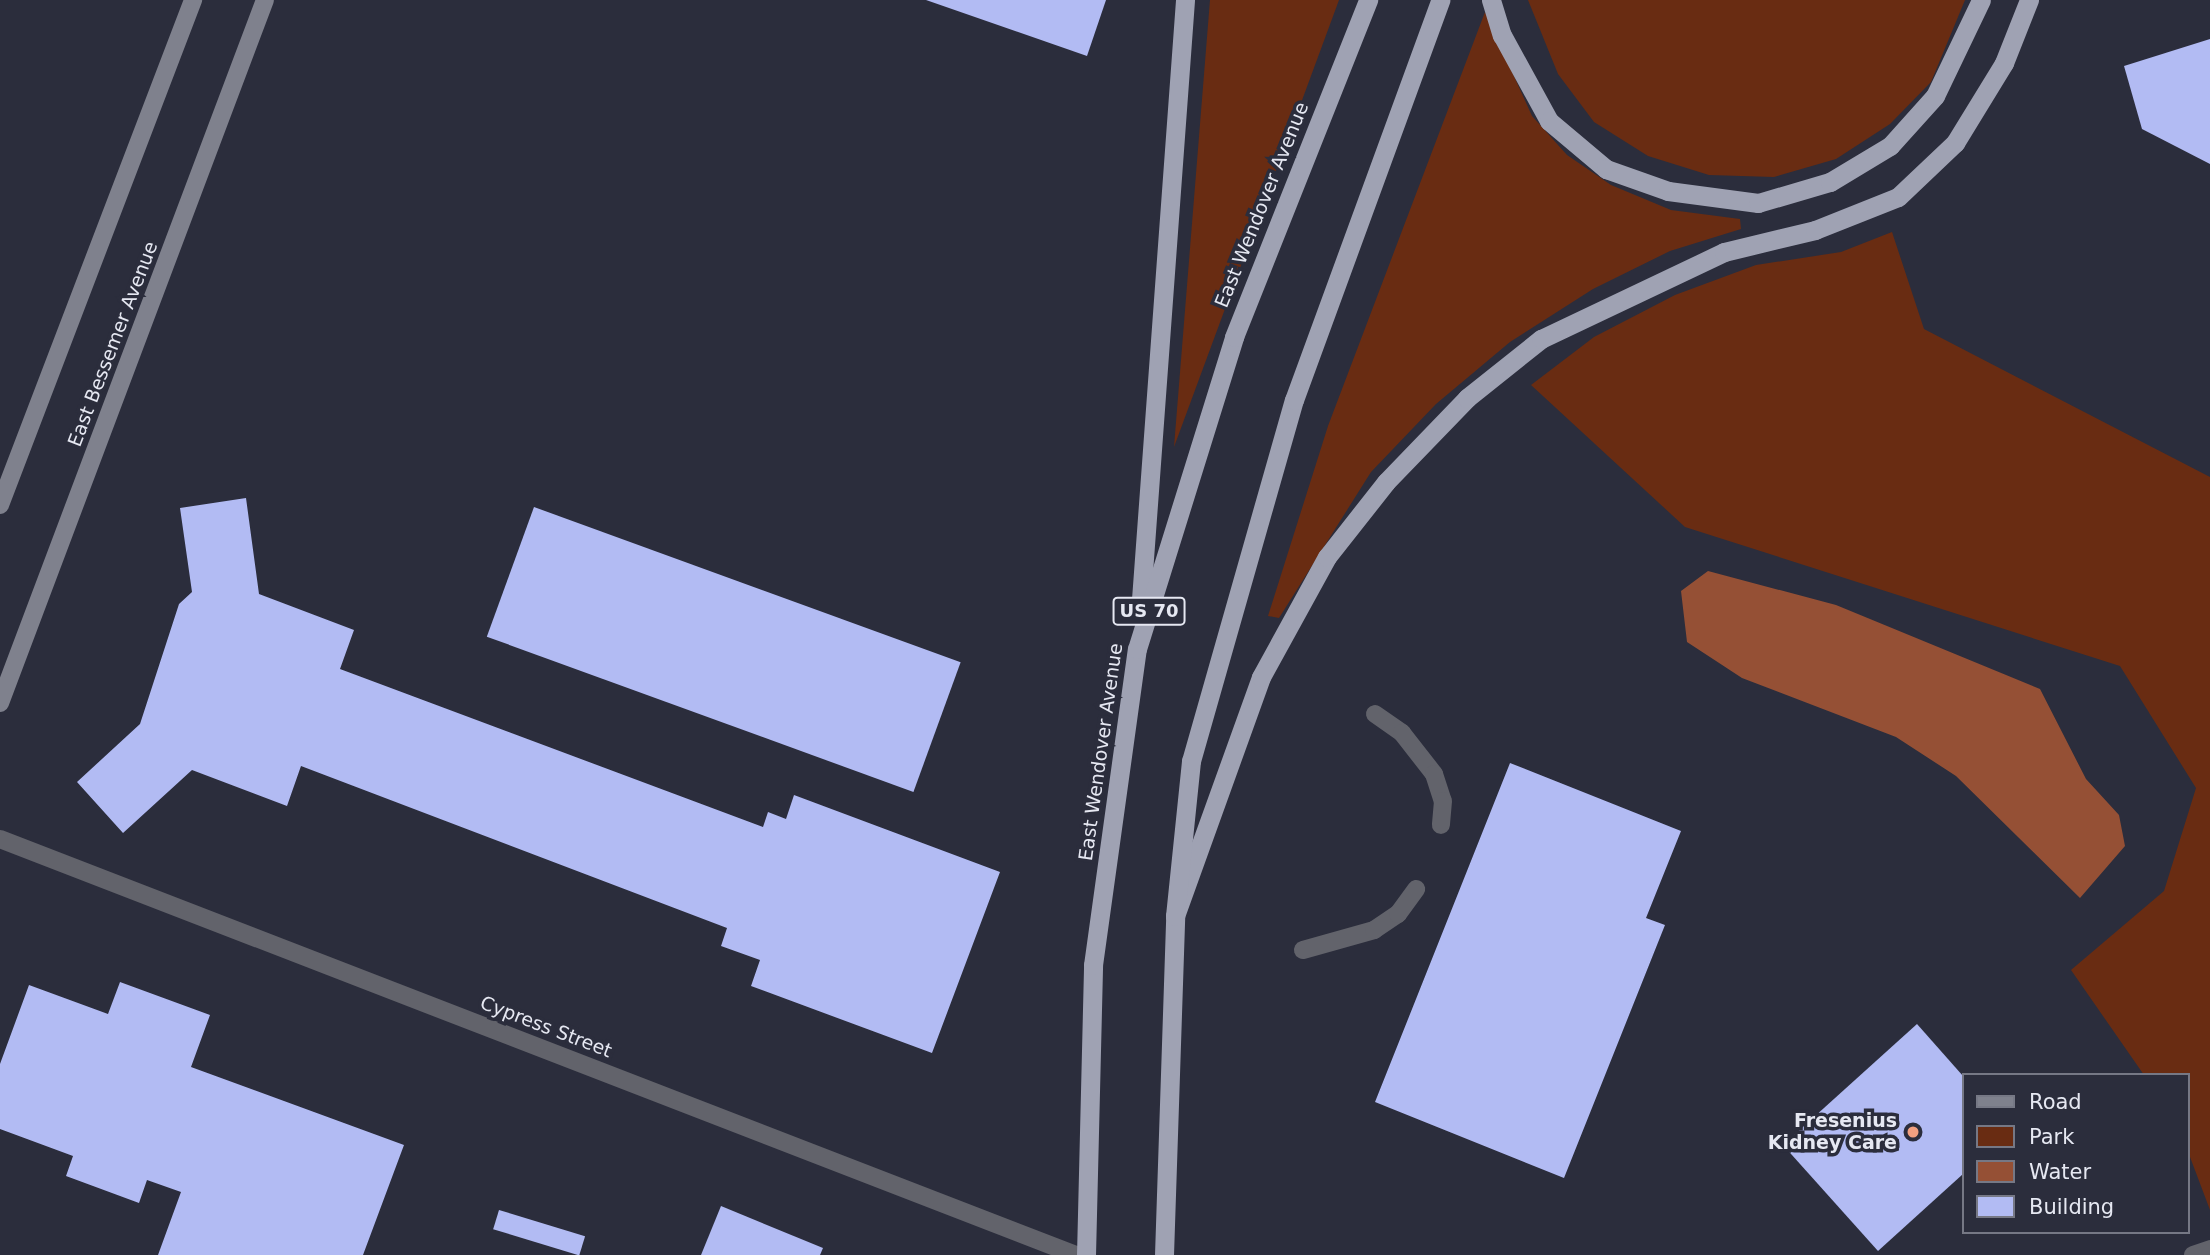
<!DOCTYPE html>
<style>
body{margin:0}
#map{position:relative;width:2210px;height:1255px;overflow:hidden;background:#2b2d3c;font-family:"DejaVu Sans",sans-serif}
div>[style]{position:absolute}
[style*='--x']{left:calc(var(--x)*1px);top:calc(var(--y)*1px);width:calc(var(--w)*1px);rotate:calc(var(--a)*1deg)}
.green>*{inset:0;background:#692c12}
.water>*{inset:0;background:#955035}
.building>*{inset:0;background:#b2bbf3;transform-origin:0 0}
.service>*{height:18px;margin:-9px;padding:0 9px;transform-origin:9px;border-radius:9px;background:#62636b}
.minor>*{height:18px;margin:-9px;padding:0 9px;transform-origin:9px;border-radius:9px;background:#62636b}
.tertiary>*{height:18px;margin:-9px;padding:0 9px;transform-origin:9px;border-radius:9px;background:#62636b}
.secondary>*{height:18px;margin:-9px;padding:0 9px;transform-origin:9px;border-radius:9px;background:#7f818d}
.trunk>*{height:19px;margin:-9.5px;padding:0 9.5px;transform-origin:9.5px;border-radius:9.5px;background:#9fa2b3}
.dots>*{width:19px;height:19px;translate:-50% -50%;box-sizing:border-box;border:4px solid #2b2d3c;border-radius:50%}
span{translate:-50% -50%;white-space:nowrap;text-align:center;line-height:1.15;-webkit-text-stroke:7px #2b2d3c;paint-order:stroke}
.shield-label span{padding:2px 5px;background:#2b2d3c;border:2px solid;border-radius:5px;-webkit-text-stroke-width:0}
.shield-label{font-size:18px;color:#e6e8f2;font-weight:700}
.street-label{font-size:19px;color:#e6e8f2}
.poi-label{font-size:19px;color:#e6e8f2;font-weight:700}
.right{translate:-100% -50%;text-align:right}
.legend{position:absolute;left:1962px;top:1073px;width:228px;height:161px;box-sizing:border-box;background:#2b2d3c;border:2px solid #767885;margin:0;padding:9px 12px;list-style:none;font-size:21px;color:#e6e8f2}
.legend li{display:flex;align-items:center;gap:14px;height:35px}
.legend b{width:35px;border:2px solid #767885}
</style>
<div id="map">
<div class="green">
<i style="clip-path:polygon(1210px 0,1339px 0,1174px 447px)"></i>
<i style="clip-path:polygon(1528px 0,1965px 0,1931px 82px,1890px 124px,1836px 159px,1774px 177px,1709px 175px,1648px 156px,1594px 122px,1558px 74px)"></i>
<i style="clip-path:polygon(1485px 12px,1532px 116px,1567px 155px,1611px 185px,1671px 210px,1740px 219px,1741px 229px,1670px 251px,1593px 289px,1510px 342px,1436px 404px,1371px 472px,1279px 618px,1268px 616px,1328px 426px)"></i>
<i style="clip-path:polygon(1892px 232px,1924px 329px,2210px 477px,2210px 1210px,2187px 1149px,2187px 1075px,2144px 1075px,2071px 970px,2164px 891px,2196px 788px,2120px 666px,1685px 527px,1531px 385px,1594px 337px,1675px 295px,1756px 265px,1841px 252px)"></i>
</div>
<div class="water">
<i style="clip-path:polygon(1708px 571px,1836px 605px,2040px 689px,2086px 779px,2119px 815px,2125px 846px,2080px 898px,1956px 776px,1896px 737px,1742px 678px,1687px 642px,1681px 591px)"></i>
</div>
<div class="building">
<i style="clip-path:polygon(926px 0,1106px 0,1087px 56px)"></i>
<i style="clip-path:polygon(2210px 39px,2210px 164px,2142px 129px,2124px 66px)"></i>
<i style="clip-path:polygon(246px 498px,259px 594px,354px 630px,340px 669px,763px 827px,768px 812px,786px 819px,794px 795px,1000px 872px,932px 1053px,751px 986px,760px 960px,721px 946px,727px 928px,301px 766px,287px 806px,192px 770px,123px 833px,77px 782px,140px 724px,179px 604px,192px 592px,180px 508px)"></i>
<i style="left:534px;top:507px;width:454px;height:138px;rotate:20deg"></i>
<i style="clip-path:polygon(1510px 763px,1681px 831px,1646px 918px,1665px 925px,1564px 1178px,1375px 1102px)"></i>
<i style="clip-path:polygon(120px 982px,210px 1015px,191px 1067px,404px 1145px,363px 1255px,158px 1255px,181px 1192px,147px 1180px,139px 1203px,66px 1176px,73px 1156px,0 1129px,0 1064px,29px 985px,108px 1014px)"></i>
<i style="clip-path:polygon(1917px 1024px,1963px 1076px,1963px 1174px,1878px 1251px,1783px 1145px)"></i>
<i style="clip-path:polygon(721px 1206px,823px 1248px,820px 1255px,701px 1255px)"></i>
<i style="left:499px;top:1210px;width:90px;height:20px;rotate:17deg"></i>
</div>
<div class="service">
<i style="--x:1375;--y:714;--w:33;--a:35"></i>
<i style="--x:1402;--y:733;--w:52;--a:52"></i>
<i style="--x:1434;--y:774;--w:28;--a:72"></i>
<i style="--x:1443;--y:801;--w:24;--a:95"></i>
<i style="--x:1303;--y:950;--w:74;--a:-15.7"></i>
<i style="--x:1374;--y:930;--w:29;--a:-34"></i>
<i style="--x:1398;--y:914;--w:31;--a:-54"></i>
</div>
<div class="minor">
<i style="--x:0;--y:839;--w:1154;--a:21.14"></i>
</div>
<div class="tertiary">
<i style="--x:2193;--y:1255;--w:18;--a:-19"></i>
</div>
<div class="secondary">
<i style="--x:0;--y:505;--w:541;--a:-69.08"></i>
<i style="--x:0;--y:703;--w:751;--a:-69.35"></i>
</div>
<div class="trunk">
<i style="--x:1491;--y:0;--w:37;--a:73"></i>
<i style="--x:1502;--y:35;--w:98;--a:61.3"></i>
<i style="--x:1549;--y:121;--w:75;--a:40.1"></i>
<i style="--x:1606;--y:169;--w:66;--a:19.5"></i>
<i style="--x:1668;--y:191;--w:91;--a:7.6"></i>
<i style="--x:1758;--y:203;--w:75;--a:-16.3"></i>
<i style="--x:1830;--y:182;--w:70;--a:-31"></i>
<i style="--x:1890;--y:146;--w:67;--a:-48"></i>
<i style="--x:1935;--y:96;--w:106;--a:-64.4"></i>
<i style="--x:1140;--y:613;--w:615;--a:-85.8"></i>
<i style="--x:1175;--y:916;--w:254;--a:-70.2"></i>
<i style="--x:1261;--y:677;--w:137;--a:-61.2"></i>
<i style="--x:1327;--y:557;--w:95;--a:-51.8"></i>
<i style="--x:1386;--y:482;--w:117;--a:-46"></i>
<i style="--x:1467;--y:398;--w:95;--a:-38.6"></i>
<i style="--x:1541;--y:339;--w:203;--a:-25.4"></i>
<i style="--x:1724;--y:252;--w:94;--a:-13.6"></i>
<i style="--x:1815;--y:230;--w:89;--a:-21.7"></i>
<i style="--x:1898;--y:197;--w:79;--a:-43.5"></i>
<i style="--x:1955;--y:143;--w:94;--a:-58.5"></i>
<i style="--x:2004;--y:63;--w:68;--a:-68.4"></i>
<i style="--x:1086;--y:1255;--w:290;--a:-88.6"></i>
<i style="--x:1093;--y:965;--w:319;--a:-82.1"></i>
<i style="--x:1137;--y:649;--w:327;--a:-72.7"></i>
<i style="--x:1234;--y:337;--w:363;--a:-68.3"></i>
<i style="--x:1164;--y:1255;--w:339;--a:-88.1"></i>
<i style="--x:1175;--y:916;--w:156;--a:-84.1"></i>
<i style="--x:1191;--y:761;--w:375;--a:-74.1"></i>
<i style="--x:1294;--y:400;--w:426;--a:-69.9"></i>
</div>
<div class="dots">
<i style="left:1913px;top:1132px;background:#f2a080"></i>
</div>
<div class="shield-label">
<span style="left:1149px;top:611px">US 70</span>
</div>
<div class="street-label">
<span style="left:1262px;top:205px;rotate:-68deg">East Wendover Avenue</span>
<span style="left:113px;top:344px;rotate:-69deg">East Bessemer Avenue</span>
<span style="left:1101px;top:752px;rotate:-82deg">East Wendover Avenue</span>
<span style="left:546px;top:1027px;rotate:21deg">Cypress Street</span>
</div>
<div class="poi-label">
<span class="right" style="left:1897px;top:1132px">Fresenius<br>Kidney Care</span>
</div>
<ul class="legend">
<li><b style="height:9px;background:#7f818d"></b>Road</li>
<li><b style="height:19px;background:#692c12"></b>Park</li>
<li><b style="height:19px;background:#955035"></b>Water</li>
<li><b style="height:19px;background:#b2bbf3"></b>Building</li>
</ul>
</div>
